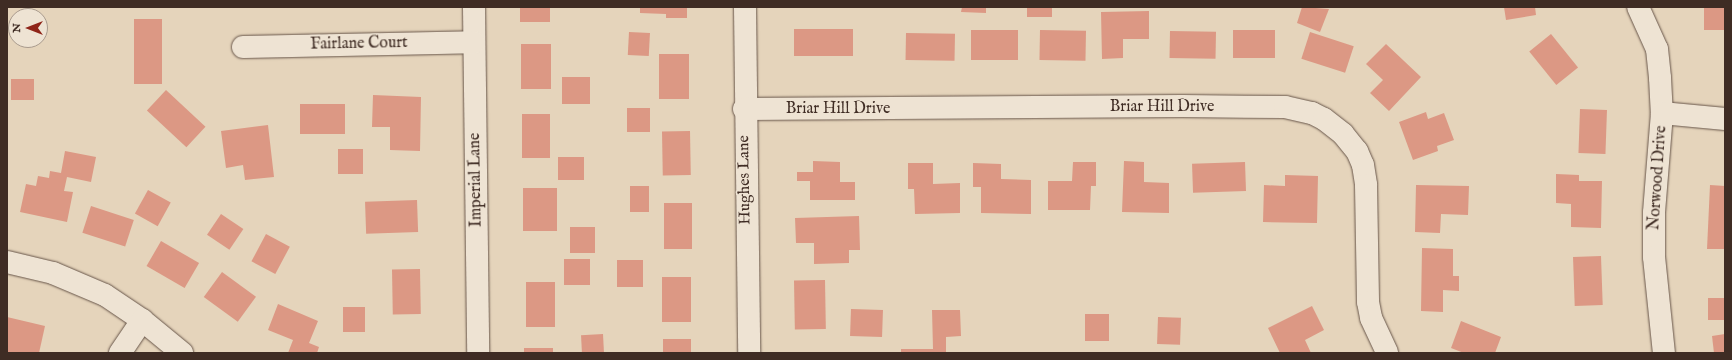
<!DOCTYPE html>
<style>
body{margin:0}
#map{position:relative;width:1732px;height:360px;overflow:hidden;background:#e5d4bb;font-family:"IM FELL English",serif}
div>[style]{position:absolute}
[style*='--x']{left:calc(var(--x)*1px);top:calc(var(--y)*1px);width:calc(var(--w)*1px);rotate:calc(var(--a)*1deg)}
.building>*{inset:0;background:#dc9884;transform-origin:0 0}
.roads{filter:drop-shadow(0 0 1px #68564a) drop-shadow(0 0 1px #68564a)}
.street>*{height:22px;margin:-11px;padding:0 11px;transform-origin:11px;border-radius:11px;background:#eee3d3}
span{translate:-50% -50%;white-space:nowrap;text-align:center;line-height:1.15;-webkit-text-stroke:3px #eee3d3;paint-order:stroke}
.street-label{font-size:16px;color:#3f2c24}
.frame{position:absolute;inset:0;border:8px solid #3f2c24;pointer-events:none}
.north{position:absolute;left:8px;top:8px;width:40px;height:40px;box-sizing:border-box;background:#eee3d3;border:1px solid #a89a8d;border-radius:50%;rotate:270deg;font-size:11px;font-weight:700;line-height:16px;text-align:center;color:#3f2c24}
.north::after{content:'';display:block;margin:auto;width:14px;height:18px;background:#8f2418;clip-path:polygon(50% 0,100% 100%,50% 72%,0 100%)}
</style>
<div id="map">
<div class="building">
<i style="left:520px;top:7px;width:30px;height:15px"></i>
<i style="clip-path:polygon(640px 7px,687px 7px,687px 18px,666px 18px,666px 14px,640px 13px)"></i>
<i style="clip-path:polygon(962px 7px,986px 7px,986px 13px,961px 12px)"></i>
<i style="left:1027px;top:7px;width:25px;height:10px"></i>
<i style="clip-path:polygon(1302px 7px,1329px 9px,1320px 32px,1297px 23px)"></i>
<i style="clip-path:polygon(1504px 7px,1535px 7px,1536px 15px,1506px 20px)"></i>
<i style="left:1704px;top:7px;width:21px;height:23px"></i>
<i style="clip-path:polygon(1149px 11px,1149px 39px,1123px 39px,1123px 58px,1102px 59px,1101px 12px)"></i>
<i style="left:134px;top:19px;width:28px;height:65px"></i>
<i style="left:853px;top:29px;width:27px;height:59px;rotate:90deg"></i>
<i style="left:1018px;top:30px;width:30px;height:47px;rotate:90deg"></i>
<i style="left:1040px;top:30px;width:46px;height:30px;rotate:1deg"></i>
<i style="left:1233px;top:30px;width:42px;height:28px"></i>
<i style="left:1170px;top:31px;width:46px;height:27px;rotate:1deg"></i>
<i style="left:629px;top:32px;width:21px;height:23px;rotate:3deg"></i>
<i style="left:1310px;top:32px;width:46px;height:28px;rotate:18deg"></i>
<i style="left:906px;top:33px;width:49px;height:27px;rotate:1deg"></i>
<i style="left:1551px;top:34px;width:43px;height:28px;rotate:51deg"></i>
<i style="left:521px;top:44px;width:30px;height:45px"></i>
<i style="clip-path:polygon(1386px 44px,1421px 77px,1389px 111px,1370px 93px,1383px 80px,1366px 64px)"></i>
<i style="left:659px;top:54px;width:30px;height:45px"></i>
<i style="left:562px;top:77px;width:28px;height:27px"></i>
<i style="left:34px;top:79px;width:21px;height:23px;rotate:90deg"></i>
<i style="left:166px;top:90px;width:54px;height:28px;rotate:43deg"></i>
<i style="clip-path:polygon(373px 95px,421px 97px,420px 151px,390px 150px,390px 127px,372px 127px)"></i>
<i style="left:345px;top:104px;width:30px;height:45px;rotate:90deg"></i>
<i style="left:627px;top:108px;width:23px;height:24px"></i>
<i style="left:1580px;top:109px;width:27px;height:44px;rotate:2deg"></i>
<i style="clip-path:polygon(1426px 112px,1428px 119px,1444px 113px,1454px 140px,1437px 146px,1438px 151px,1413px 160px,1399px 122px)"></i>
<i style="left:522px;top:114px;width:28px;height:44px"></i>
<i style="clip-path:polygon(268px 125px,274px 177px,245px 180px,243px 165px,226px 168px,221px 131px)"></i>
<i style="left:690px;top:131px;width:44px;height:28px;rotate:89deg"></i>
<i style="left:363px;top:149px;width:25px;height:25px;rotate:90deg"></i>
<i style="clip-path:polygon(65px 151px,96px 157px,91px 182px,67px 177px,64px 191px,73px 192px,67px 222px,20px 212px,26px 184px,36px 186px,38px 176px,49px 178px,50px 171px,61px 173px)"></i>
<i style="left:558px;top:157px;width:26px;height:23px"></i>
<i style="clip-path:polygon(813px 161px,840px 162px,840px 182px,855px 182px,855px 200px,810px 200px,810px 181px,797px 181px,797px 172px,813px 172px)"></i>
<i style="clip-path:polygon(1124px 161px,1144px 162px,1144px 182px,1169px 183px,1169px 213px,1122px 212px)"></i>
<i style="clip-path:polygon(1073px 162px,1096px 162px,1096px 186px,1091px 186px,1090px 210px,1048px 210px,1048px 181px,1072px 181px)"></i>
<i style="left:1245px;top:162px;width:29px;height:53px;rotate:88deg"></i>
<i style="clip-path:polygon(908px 163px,933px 163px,933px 184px,960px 183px,960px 213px,915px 214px,914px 189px,908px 189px)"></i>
<i style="clip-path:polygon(973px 163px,1001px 164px,1001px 179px,1031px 180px,1031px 214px,981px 213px,981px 187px,973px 187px)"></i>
<i style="clip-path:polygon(1556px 174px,1579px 175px,1579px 181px,1602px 181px,1601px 228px,1571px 227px,1571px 204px,1556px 203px)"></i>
<i style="clip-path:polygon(1285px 175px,1318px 176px,1317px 223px,1263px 222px,1264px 185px,1285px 186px)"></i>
<i style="clip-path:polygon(1416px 185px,1469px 186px,1468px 215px,1441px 214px,1440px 233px,1415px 232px)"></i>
<i style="clip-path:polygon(1710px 185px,1725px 186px,1725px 249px,1707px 249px)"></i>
<i style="left:630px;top:186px;width:19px;height:26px"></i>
<i style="left:557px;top:188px;width:43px;height:34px;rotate:90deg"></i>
<i style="left:148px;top:190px;width:26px;height:27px;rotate:29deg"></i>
<i style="left:417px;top:200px;width:32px;height:52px;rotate:88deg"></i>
<i style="left:664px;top:203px;width:28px;height:46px"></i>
<i style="left:91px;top:206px;width:45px;height:28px;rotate:18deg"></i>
<i style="left:221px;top:214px;width:27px;height:25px;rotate:34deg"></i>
<i style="clip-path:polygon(859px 216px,860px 250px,849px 250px,849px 263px,814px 264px,814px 243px,796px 243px,795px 218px)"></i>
<i style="left:570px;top:227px;width:25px;height:26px"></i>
<i style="left:266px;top:234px;width:27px;height:31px;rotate:28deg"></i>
<i style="left:161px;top:241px;width:44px;height:29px;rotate:30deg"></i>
<i style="clip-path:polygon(1422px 248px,1453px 249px,1453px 276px,1459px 276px,1459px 291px,1443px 290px,1443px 312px,1421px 311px)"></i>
<i style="left:1601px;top:256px;width:49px;height:28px;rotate:88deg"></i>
<i style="left:590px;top:259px;width:26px;height:26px;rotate:90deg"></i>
<i style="left:617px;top:260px;width:26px;height:27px"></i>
<i style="left:420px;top:269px;width:45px;height:28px;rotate:89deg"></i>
<i style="left:222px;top:272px;width:42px;height:31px;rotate:36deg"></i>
<i style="left:662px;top:277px;width:29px;height:45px"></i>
<i style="left:825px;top:280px;width:49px;height:31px;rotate:89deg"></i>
<i style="left:526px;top:282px;width:29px;height:45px"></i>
<i style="left:1725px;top:298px;width:22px;height:17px;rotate:90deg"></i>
<i style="clip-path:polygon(278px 304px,318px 321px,309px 343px,319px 347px,317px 353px,288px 353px,293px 340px,268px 330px)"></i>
<i style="clip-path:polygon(1312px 306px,1324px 330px,1305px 340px,1311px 353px,1280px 353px,1268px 328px)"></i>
<i style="left:343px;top:307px;width:22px;height:25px"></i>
<i style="left:851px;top:309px;width:32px;height:27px;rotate:2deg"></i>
<i style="clip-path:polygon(932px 310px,960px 310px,961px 336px,946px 337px,946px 353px,901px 353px,901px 349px,933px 349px)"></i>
<i style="left:1085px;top:314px;width:24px;height:27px"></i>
<i style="clip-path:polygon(7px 317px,45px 326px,39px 353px,7px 353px)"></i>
<i style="left:1158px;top:317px;width:23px;height:27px;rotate:2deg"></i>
<i style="clip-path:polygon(1461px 321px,1501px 337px,1495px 353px,1464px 353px,1451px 348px)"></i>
<i style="left:603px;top:334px;width:19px;height:22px;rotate:87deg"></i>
<i style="clip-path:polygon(1725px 334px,1725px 353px,1714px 353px,1712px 336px)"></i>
<i style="left:663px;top:339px;width:28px;height:14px"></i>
<i style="left:524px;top:348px;width:29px;height:5px"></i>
</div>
<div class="roads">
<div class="street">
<i style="--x:474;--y:7;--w:346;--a:89.3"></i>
<i style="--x:745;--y:7;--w:346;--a:89.3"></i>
<i style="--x:1638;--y:7;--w:46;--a:65.7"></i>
<i style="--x:1657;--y:49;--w:29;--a:84"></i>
<i style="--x:1660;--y:78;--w:35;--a:87"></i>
<i style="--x:1662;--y:113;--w:100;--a:94.6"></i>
<i style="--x:1654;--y:213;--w:44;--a:90"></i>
<i style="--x:1654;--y:257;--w:97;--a:84.1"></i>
<i style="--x:243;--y:47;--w:231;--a:-1.2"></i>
<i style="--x:744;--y:109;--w:438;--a:-0.4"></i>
<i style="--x:1182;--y:106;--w:103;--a:0.6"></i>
<i style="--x:1285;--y:107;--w:28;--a:13"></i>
<i style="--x:1312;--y:113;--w:13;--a:27"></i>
<i style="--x:1324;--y:119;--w:24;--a:38"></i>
<i style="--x:1343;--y:134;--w:22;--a:51"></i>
<i style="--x:1357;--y:151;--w:15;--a:67"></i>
<i style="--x:1363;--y:165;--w:20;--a:81"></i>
<i style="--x:1366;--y:185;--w:117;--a:89"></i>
<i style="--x:1368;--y:302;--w:16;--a:79"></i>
<i style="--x:1371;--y:318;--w:38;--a:65"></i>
<i style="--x:1662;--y:113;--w:63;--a:5.4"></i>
<i style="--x:7;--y:262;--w:47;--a:13.4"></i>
<i style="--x:53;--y:273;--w:56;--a:22.9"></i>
<i style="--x:105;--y:295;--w:45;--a:34"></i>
<i style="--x:142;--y:320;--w:52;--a:39.5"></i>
<i style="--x:120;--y:353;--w:40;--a:-56"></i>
</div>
</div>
<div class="street-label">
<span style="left:359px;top:44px;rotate:-1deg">Fairlane Court</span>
<span style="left:1162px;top:107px">Briar Hill Drive</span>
<span style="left:838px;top:109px">Briar Hill Drive</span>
<span style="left:1658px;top:178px;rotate:-86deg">Norwood Drive</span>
<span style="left:476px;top:180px;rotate:-91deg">Imperial Lane</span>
<span style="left:745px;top:180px;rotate:-91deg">Hughes Lane</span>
</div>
<div class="frame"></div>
<div class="north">N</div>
</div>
